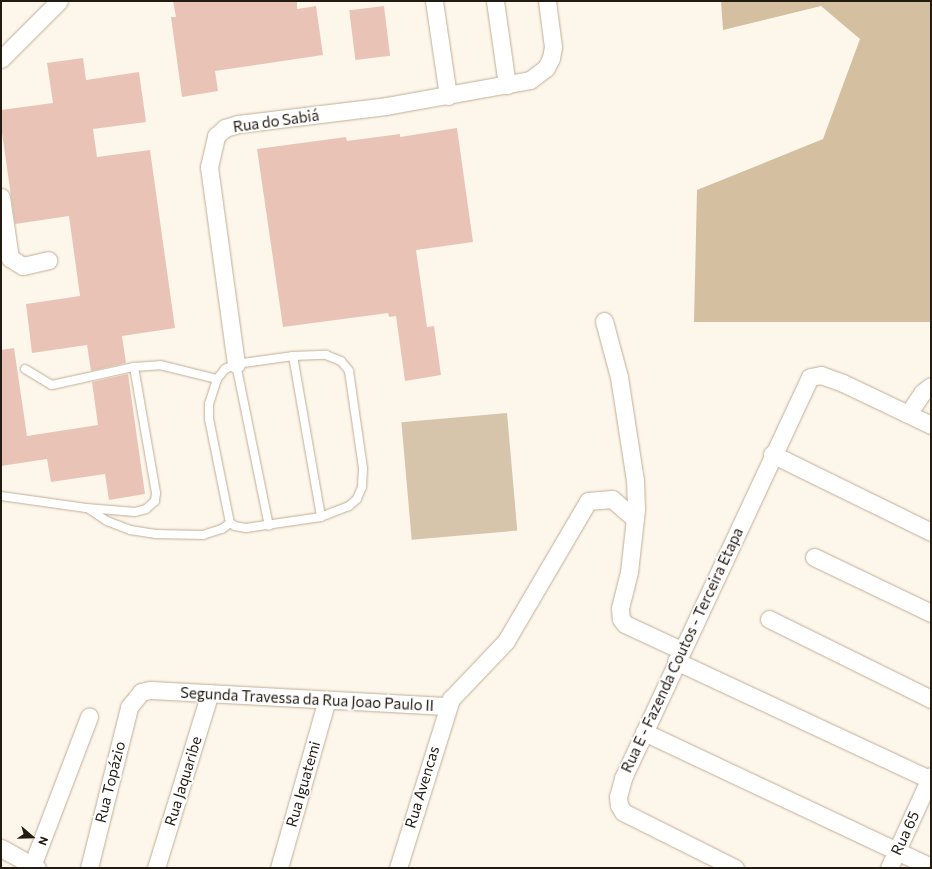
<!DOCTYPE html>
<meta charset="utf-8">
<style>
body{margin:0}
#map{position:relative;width:932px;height:869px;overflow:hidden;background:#fdf6eb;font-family:Commissioner,sans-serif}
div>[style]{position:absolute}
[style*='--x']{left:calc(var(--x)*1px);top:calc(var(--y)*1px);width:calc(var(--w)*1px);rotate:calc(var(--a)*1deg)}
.green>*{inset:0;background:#d6c4ab;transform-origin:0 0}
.forest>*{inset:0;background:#d4bfa1}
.building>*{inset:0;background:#e9c4b6;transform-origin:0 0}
.roads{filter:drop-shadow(0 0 1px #c0ae95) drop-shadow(0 0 1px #c0ae95)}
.lane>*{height:8px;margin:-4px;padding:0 4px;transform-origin:4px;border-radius:4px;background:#fff}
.street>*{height:17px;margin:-8.5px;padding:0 8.5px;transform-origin:8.5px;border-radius:8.5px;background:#fff}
span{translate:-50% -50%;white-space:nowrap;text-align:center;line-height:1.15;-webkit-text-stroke:3.5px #fff;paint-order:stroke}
.street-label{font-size:15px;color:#221b12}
.frame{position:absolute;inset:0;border:2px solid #221b12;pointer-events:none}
.north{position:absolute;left:12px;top:817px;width:40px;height:40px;-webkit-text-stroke:3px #fff;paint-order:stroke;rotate:110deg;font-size:11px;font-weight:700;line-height:16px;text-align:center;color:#221b12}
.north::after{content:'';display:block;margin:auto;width:14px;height:18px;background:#221b12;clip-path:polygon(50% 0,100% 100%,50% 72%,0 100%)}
</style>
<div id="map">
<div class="green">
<i style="left:507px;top:413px;width:118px;height:106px;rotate:85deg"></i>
</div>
<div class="forest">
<i style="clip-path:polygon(721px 1px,931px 1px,931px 322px,694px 322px,697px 190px,823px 139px,860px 39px,821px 6px,723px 30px)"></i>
</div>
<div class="building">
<i style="clip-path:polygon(173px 1px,297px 1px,297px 9px,316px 6px,323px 55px,215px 71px,218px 91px,182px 97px,171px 17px,176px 17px)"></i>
<i style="left:384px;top:6px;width:50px;height:35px;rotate:83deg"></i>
<i style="clip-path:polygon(83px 58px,86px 80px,139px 72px,146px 122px,93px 129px,97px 157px,150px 150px,175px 328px,122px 336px,126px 363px,91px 371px,87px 345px,32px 353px,26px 304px,80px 296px,69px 216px,15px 224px,1px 126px,1px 110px,53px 103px,47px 63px)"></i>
<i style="clip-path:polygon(457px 128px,473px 242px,416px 250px,427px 327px,434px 326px,441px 375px,405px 381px,396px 316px,389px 317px,388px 313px,283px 327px,257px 149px,346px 137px,347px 141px,400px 134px,400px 137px)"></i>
<i style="clip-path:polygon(14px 348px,27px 436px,98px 425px,92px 382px,128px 374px,145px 494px,109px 500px,105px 474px,51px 482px,47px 459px,1px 466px,1px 350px)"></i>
</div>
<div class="roads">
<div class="lane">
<i style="--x:326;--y:355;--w:16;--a:22"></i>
<i style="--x:341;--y:361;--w:13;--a:51"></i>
<i style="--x:349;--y:371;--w:98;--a:81.8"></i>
<i style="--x:363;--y:468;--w:19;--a:93"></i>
<i style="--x:362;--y:487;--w:13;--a:113"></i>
<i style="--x:357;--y:499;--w:11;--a:139"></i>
<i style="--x:349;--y:506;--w:30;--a:159"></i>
<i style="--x:321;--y:517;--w:76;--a:171.7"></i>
<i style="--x:246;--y:528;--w:11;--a:-170"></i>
<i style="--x:235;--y:526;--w:6;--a:-149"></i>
<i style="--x:230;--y:523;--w:106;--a:-101.4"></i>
<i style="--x:209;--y:419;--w:15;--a:-90"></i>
<i style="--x:209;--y:404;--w:26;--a:-72"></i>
<i style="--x:217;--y:379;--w:13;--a:-51"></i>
<i style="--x:225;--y:369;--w:12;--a:-24"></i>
<i style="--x:236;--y:364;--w:58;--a:-8"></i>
<i style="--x:293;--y:356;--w:33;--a:-2"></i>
<i style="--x:293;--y:356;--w:163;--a:80.1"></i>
<i style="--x:236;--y:364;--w:165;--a:78.5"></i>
<i style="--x:25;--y:369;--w:31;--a:31"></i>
<i style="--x:52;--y:385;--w:84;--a:-12.4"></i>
<i style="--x:1;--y:496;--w:86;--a:8"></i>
<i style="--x:86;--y:508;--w:49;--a:4.7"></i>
<i style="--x:135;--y:512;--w:11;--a:-15"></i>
<i style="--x:146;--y:509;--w:12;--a:-42"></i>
<i style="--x:155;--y:501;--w:8;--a:-83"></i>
<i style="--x:156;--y:493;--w:128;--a:-99.9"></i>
<i style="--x:134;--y:367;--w:26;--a:-4"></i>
<i style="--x:160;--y:365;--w:59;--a:13.8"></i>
<i style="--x:89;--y:509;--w:22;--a:34"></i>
<i style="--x:107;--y:521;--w:25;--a:21"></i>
<i style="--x:130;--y:530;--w:26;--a:9"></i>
<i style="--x:156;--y:534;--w:47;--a:1.2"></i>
<i style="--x:203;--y:535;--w:20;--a:-18"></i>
<i style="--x:222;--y:529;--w:10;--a:-37"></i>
</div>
<div class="street">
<i style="--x:434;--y:1;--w:96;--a:81.6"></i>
<i style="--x:495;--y:1;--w:85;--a:81.9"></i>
<i style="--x:1;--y:59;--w:82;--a:-45"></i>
<i style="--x:1;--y:197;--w:62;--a:81.6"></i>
<i style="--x:10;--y:258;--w:15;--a:32"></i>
<i style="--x:23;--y:266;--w:26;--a:-13"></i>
<i style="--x:604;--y:321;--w:58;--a:75"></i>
<i style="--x:619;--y:377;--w:104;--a:81.2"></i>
<i style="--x:635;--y:480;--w:29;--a:88"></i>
<i style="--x:636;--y:509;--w:63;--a:96.3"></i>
<i style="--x:629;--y:572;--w:37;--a:104"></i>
<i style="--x:620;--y:608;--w:11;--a:85"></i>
<i style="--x:621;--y:619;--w:6;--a:51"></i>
<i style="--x:625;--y:624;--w:62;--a:24.9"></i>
<i style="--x:236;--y:364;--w:199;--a:-97.8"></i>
<i style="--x:209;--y:167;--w:32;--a:-77"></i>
<i style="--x:216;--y:136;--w:12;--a:-42"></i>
<i style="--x:225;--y:128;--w:14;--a:-17"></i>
<i style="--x:238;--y:124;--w:149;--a:-6.9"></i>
<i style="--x:386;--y:106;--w:146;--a:-10.2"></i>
<i style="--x:530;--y:80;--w:20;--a:-37"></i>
<i style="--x:546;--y:68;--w:11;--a:-63"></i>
<i style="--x:551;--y:58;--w:11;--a:-80"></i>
<i style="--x:553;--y:47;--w:46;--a:-97.4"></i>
<i style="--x:908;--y:414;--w:25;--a:-56"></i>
<i style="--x:922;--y:393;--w:11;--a:-38"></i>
<i style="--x:772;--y:454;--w:177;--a:26.1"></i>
<i style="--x:814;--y:557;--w:130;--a:25.6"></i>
<i style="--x:769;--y:619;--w:181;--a:26.3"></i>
<i style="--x:676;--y:661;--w:281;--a:25"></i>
<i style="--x:644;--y:732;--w:317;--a:25.2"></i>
<i style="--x:1;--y:848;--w:41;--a:29.1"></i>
<i style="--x:32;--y:866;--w:160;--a:-69.1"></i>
<i style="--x:89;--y:868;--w:166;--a:-76"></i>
<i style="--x:129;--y:707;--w:19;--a:-51"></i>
<i style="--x:141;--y:692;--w:9;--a:-13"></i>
<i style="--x:150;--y:690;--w:297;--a:3.1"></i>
<i style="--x:156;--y:868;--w:183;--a:-72.9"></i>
<i style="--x:279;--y:868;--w:175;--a:-74.1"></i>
<i style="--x:398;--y:868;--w:177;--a:-72.6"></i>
<i style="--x:451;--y:699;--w:80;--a:-46.5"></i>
<i style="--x:506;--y:641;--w:162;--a:-59.6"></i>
<i style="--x:588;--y:501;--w:24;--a:-5"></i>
<i style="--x:612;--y:499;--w:30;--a:41"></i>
<i style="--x:735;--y:868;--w:125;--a:-153.4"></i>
<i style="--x:623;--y:812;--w:8;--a:-120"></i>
<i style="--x:619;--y:805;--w:8;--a:-97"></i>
<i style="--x:618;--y:797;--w:20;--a:-75"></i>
<i style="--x:623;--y:778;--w:442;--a:-65"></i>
<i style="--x:810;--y:377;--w:11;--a:-10"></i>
<i style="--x:821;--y:375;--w:23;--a:20"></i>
<i style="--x:843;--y:383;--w:98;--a:25.5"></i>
<i style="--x:889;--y:868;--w:101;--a:-65.5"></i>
</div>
</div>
<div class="street-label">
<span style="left:276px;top:121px;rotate:-8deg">Rua do Sabiá</span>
<span style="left:682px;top:650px;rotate:-65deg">Rua E - Fazenda Coutos - Terceira Etapa</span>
<span style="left:307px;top:699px;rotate:3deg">Segunda Travessa da Rua Joao Paulo II</span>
<span style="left:183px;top:781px;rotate:-73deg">Rua Jaquaribe</span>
<span style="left:110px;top:782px;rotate:-76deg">Rua Topázio</span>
<span style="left:303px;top:784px;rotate:-74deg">Rua Iguatemi</span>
<span style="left:422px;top:787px;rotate:-73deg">Rua Avencas</span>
<span style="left:905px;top:833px;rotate:-65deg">Rua 65</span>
</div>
<div class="frame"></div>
<div class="north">N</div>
</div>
